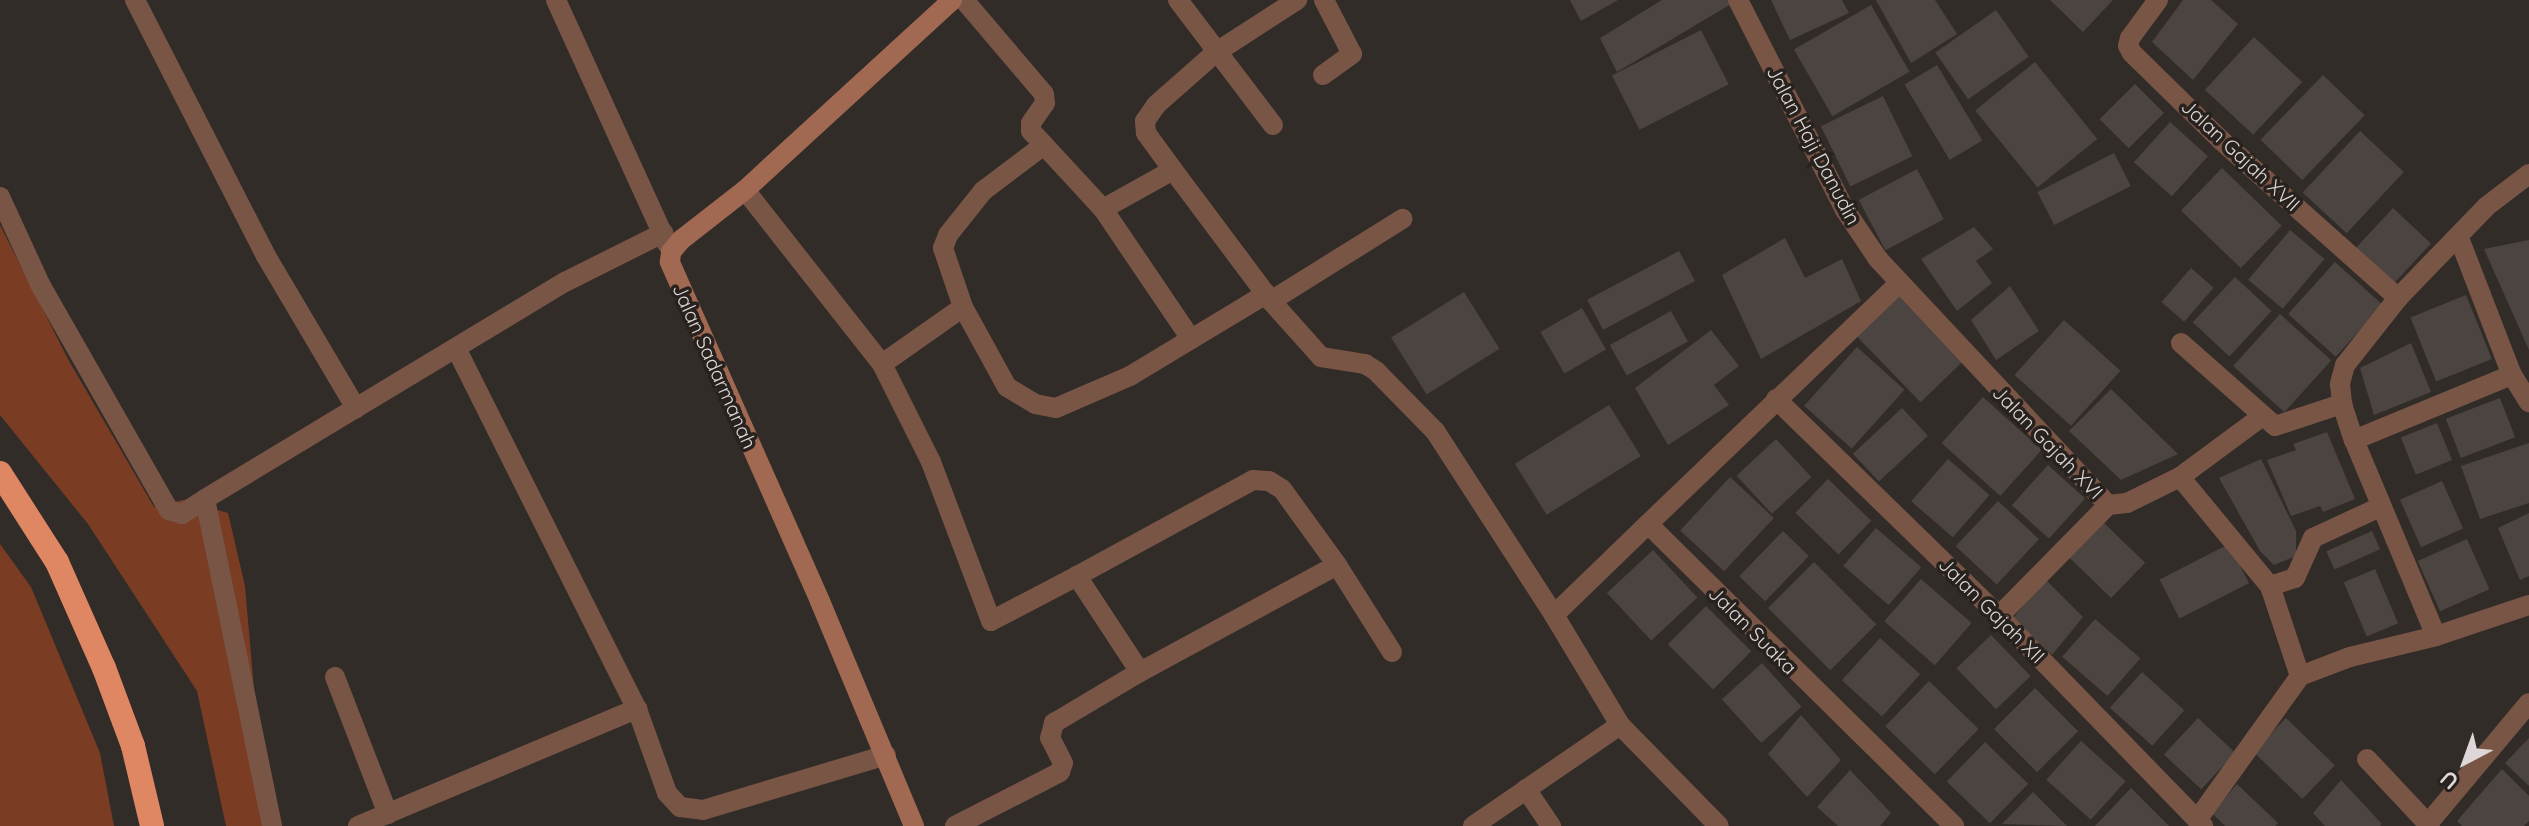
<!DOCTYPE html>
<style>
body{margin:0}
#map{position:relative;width:2529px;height:826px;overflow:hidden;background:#322c29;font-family:Quicksand,sans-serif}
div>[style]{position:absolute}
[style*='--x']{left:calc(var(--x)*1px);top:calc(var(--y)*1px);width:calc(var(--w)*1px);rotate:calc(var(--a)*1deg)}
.green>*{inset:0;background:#7a3c22}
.building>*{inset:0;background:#4b4441;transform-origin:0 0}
.minor>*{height:20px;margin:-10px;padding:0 10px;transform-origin:10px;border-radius:10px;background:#795546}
.secondary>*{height:20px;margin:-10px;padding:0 10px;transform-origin:10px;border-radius:10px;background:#a26952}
.motorway>*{height:24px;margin:-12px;padding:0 12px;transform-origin:12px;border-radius:12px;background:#df8763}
span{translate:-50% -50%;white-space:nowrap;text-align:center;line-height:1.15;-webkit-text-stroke:7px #28221f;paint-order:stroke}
.street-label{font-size:20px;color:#ddd8d7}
.north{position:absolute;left:2425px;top:722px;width:80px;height:80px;-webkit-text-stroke:6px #28221f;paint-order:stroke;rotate:221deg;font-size:22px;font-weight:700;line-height:32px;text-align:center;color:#ddd8d7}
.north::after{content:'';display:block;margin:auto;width:28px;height:36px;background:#ddd8d7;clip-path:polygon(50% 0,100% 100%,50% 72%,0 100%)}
</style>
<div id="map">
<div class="green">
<i style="clip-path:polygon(0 225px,69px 361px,154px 507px,183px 500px,228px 513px,245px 586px,266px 826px,226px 826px,197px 691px,88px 524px,0 415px)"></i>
<i style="clip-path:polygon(0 544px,31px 587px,100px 753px,114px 826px,0 826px)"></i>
</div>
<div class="building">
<i style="clip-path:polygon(1570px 0,1618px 0,1581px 21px)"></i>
<i style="clip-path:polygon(1662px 0,1729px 0,1731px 4px,1617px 72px,1600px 38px)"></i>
<i style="clip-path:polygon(1771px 0,1842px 0,1849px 13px,1790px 40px)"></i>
<i style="clip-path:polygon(1876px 0,1935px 0,1957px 34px,1911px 63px)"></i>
<i style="clip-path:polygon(2050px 0,2113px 0,2083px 32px)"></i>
<i style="clip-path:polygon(2183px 0,2211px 0,2238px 24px,2193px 80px,2152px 42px)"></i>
<i style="left:1871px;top:5px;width:77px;height:89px;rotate:60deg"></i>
<i style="left:1996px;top:10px;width:57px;height:74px;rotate:55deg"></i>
<i style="left:1701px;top:30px;width:61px;height:100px;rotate:63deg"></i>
<i style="left:2254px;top:37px;width:66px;height:72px;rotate:43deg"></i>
<i style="left:2035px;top:62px;width:99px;height:77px;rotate:51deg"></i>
<i style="left:1937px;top:65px;width:88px;height:38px;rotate:59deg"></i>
<i style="left:2323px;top:75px;width:58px;height:90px;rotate:44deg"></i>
<i style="left:2135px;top:84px;width:41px;height:50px;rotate:45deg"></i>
<i style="left:1883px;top:96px;width:67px;height:69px;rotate:64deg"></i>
<i style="left:2170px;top:122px;width:51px;height:54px;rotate:42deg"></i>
<i style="left:2360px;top:131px;width:60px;height:84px;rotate:43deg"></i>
<i style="left:2114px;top:153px;width:37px;height:86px;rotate:63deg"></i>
<i style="left:2222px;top:168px;width:83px;height:59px;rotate:44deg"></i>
<i style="left:1917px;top:169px;width:57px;height:66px;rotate:62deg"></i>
<i style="left:2393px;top:208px;width:52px;height:57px;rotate:43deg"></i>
<i style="clip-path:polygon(1974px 227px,1993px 249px,1976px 261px,1992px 283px,1957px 311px,1921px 259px)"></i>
<i style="left:2290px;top:230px;width:45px;height:65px;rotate:40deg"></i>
<i style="clip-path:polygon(1785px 238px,1805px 278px,1842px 259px,1861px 301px,1761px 359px,1722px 275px)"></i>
<i style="clip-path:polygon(2529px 240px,2529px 350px,2484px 249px)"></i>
<i style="left:1679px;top:251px;width:34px;height:104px;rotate:62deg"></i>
<i style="left:2335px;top:262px;width:64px;height:70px;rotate:42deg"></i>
<i style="left:2191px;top:268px;width:30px;height:45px;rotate:41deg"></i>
<i style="left:2235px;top:277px;width:50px;height:62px;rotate:43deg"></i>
<i style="clip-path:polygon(2010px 286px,2039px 331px,1996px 360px,1971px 320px)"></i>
<i style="left:1464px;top:292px;width:67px;height:86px;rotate:58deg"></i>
<i style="left:1897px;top:293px;width:95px;height:59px;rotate:46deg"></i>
<i style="left:2466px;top:295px;width:69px;height:60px;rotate:68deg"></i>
<i style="left:1582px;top:308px;width:48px;height:48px;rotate:60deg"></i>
<i style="left:1671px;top:311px;width:35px;height:70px;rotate:61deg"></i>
<i style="left:2280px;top:314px;width:69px;height:70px;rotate:42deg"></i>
<i style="left:2064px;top:320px;width:76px;height:74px;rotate:42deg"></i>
<i style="clip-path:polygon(1711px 330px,1739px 366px,1714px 385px,1729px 405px,1668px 445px,1635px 388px)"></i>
<i style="clip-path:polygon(2411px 343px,2431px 392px,2374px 415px,2360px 368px)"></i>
<i style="left:1857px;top:347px;width:64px;height:79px;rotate:42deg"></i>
<i style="clip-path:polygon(2111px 389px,2178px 454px,2121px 480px,2069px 431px)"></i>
<i style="left:1983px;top:397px;width:79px;height:62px;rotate:42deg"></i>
<i style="left:2500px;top:398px;width:42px;height:58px;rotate:69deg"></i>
<i style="left:1609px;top:405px;width:60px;height:111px;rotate:58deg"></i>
<i style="left:1902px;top:408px;width:38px;height:67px;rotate:47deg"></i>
<i style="left:2437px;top:423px;width:40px;height:39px;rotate:68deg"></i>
<i style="clip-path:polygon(2327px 432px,2355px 499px,2323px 512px,2320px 506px,2291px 516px,2267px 460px,2296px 450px,2293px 444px)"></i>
<i style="left:1776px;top:439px;width:52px;height:54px;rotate:47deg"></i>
<i style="clip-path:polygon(2529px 443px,2529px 503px,2480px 519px,2461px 466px)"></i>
<i style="left:1948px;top:459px;width:55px;height:56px;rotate:41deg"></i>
<i style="clip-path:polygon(2261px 459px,2296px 531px,2296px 556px,2274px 565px,2260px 551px,2219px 478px)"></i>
<i style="left:2048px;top:465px;width:50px;height:54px;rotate:42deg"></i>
<i style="left:1730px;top:477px;width:60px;height:73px;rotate:43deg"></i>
<i style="left:1828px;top:479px;width:60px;height:47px;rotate:44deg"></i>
<i style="left:2442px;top:481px;width:52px;height:46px;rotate:66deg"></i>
<i style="left:1998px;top:501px;width:56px;height:62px;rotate:43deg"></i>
<i style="clip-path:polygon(2529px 513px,2529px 576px,2520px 580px,2498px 528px)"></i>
<i style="left:2102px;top:521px;width:60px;height:49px;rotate:44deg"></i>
<i style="left:1876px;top:528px;width:60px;height:50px;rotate:41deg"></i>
<i style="left:1783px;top:531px;width:36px;height:63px;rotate:44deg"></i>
<i style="left:2372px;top:531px;width:20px;height:50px;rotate:66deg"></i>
<i style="left:2467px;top:539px;width:55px;height:54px;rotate:66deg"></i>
<i style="left:2229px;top:544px;width:44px;height:78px;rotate:63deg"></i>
<i style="left:1653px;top:550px;width:65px;height:63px;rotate:47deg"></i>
<i style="left:1814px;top:562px;width:88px;height:65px;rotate:45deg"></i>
<i style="left:2375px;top:569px;width:59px;height:34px;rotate:67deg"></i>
<i style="left:1921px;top:579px;width:67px;height:56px;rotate:41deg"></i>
<i style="clip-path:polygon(2045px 579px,2083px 617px,2052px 655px,2013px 618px)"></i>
<i style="left:1706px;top:606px;width:64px;height:54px;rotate:45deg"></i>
<i style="left:2095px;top:619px;width:60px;height:50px;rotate:41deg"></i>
<i style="left:1991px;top:635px;width:57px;height:48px;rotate:46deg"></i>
<i style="left:1880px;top:638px;width:54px;height:57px;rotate:42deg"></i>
<i style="left:1762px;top:663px;width:59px;height:54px;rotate:48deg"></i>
<i style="left:2142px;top:672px;width:57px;height:48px;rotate:42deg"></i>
<i style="left:1929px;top:681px;width:69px;height:63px;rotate:44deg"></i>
<i style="left:2035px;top:688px;width:61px;height:58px;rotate:45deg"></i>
<i style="clip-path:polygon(1801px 715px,1841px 760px,1807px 797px,1768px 754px)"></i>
<i style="left:2198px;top:718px;width:51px;height:50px;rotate:43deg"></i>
<i style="left:2286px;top:718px;width:68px;height:47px;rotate:44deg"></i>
<i style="clip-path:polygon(2529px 738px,2529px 786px,2505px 763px)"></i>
<i style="left:2081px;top:741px;width:60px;height:52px;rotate:42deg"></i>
<i style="left:1985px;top:742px;width:60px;height:55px;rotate:44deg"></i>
<i style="clip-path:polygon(2502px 769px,2529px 796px,2529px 821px,2524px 826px,2462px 826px,2457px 821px)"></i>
<i style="clip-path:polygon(1850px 770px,1891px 813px,1880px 826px,1838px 826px,1817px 807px)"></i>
<i style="clip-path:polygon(2341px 780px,2382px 824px,2380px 826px,2325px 826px,2313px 813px)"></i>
<i style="clip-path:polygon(2237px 784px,2278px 823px,2275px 826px,2225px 826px,2212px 813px)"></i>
<i style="clip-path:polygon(2131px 788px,2169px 826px,2095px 826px)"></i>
<i style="clip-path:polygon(2033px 792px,2067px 826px,2002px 824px)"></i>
</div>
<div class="minor">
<i style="--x:135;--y:0;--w:288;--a:62.9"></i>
<i style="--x:266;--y:256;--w:177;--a:59.4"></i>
<i style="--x:556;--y:0;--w:268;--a:65.5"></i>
<i style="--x:964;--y:0;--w:123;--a:49.6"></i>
<i style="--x:1044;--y:94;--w:9;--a:84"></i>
<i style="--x:1045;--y:103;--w:24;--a:125"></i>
<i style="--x:1031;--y:123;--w:8;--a:90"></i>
<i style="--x:1031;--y:131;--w:106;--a:47.3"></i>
<i style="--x:1103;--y:209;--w:157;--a:55.9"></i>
<i style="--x:1178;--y:0;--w:157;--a:52.8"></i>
<i style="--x:1738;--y:0;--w:236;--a:63"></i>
<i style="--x:1845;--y:210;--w:59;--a:56"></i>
<i style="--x:1878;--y:259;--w:337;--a:46.9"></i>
<i style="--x:2108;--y:505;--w:19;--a:-6"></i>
<i style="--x:2127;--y:503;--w:59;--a:-26.1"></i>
<i style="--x:2180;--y:477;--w:101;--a:-36.5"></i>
<i style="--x:2158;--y:0;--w:47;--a:126.4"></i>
<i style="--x:2130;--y:38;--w:8;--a:104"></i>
<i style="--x:2128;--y:46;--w:8;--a:60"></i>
<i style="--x:2132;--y:53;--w:126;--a:44.4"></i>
<i style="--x:2222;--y:141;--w:236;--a:41.7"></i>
<i style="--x:1323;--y:75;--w:36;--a:-36"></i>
<i style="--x:1352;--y:54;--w:61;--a:-117.4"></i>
<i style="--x:1044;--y:145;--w:76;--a:143"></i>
<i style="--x:983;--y:191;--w:56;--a:128.5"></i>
<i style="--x:948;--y:235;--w:14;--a:111"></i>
<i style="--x:943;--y:248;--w:62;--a:71.3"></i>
<i style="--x:963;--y:307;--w:91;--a:61.2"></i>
<i style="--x:1007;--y:387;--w:33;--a:31"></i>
<i style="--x:1035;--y:404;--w:21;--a:11"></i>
<i style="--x:1056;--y:408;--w:81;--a:-23.4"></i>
<i style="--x:1130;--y:376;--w:159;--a:-31.1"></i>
<i style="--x:1173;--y:170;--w:46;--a:-126.1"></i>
<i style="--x:1146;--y:133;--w:12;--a:-95"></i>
<i style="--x:1145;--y:121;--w:19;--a:-55"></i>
<i style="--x:1156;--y:105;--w:79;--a:-41.4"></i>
<i style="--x:1215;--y:53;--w:98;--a:-32.9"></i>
<i style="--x:2529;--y:174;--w:53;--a:142.7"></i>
<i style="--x:2487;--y:206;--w:128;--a:134.1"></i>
<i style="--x:2398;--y:298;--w:85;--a:128.3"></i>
<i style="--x:2345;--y:365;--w:20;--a:105"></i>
<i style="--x:2340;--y:384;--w:20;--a:84"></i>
<i style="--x:2342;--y:404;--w:38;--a:72"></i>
<i style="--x:2354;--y:440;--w:212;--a:67.3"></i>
<i style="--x:2436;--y:636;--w:98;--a:-18.4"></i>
<i style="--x:745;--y:190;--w:221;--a:51.8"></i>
<i style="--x:882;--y:364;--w:110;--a:63.4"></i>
<i style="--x:931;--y:462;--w:170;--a:69.3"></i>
<i style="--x:991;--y:621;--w:97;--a:-27.6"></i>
<i style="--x:0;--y:197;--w:98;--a:65.3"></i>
<i style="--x:41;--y:286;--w:258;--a:60.3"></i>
<i style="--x:169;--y:510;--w:14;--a:17"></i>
<i style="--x:182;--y:514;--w:27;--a:-33"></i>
<i style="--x:205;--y:499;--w:334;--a:78.4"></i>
<i style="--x:1103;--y:209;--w:80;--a:-29.1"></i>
<i style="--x:1173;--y:170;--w:164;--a:53.2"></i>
<i style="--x:1271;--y:301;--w:75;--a:48.2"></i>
<i style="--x:1321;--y:357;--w:45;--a:9"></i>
<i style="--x:1365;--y:364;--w:13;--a:32"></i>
<i style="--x:1376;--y:371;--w:84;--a:45.5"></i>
<i style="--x:1435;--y:431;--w:219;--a:57.1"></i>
<i style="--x:1554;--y:615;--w:128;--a:59"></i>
<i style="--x:1620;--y:725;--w:141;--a:45.6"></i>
<i style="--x:2459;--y:238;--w:147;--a:68.9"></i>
<i style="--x:2512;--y:375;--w:32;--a:58"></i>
<i style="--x:1271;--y:301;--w:155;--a:-32"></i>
<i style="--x:2181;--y:343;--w:125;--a:41.4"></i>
<i style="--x:2275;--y:426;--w:71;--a:-18.2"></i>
<i style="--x:456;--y:348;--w:404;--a:63.4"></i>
<i style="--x:637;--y:709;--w:89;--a:70.3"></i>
<i style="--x:667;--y:793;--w:19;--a:47"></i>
<i style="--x:680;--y:807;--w:23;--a:7"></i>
<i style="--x:703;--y:810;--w:191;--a:-16.7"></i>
<i style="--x:882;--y:364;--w:99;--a:-35.1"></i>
<i style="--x:1776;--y:399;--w:311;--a:44.2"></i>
<i style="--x:1999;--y:616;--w:293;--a:45.8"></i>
<i style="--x:2354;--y:440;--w:171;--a:-22.4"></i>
<i style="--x:2180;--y:477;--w:141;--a:50.5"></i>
<i style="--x:2270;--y:586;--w:95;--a:71.6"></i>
<i style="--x:205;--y:499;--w:420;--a:-31.1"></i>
<i style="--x:565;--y:282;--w:110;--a:-26.6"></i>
<i style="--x:1648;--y:524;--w:348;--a:-43.8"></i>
<i style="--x:2270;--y:586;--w:26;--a:-18"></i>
<i style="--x:2295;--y:578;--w:44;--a:-65.8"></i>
<i style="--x:2313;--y:538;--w:74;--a:-24.8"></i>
<i style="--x:1554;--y:615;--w:131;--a:-44.1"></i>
<i style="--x:1648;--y:524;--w:430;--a:44.6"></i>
<i style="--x:1999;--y:616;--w:156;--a:-45.5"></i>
<i style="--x:1140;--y:672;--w:224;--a:-28.5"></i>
<i style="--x:335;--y:677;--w:147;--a:68.9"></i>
<i style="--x:2367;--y:759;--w:92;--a:46.8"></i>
<i style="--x:1526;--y:789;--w:45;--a:56"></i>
<i style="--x:2197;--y:820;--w:177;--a:-54.4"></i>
<i style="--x:2300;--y:676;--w:53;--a:-20.8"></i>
<i style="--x:2350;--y:657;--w:89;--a:-13.7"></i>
<i style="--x:358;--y:826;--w:303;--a:-22.8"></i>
<i style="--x:955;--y:826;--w:118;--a:-27.2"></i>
<i style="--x:1060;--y:772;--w:9;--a:-72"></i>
<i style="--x:1063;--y:763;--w:28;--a:-117"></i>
<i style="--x:1050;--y:738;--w:16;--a:-75"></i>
<i style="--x:1054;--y:723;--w:100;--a:-30.7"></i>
<i style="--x:1140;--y:672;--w:115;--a:-123.3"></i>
<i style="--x:1077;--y:576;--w:200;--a:-28.6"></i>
<i style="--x:1253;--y:480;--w:16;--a:4"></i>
<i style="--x:1269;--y:481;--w:15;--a:32"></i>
<i style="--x:1282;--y:489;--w:94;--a:54.1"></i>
<i style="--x:1337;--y:565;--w:103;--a:57.7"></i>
<i style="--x:1473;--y:826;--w:178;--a:-34.5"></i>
<i style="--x:2426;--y:826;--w:160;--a:-50.1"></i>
</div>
<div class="secondary">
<i style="--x:914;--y:826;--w:244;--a:-112.7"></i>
<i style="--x:820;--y:601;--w:371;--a:-113.9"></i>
<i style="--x:670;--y:262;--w:10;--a:-84"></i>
<i style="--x:671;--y:252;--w:16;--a:-50"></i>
<i style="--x:681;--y:240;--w:81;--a:-38"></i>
<i style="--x:745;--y:190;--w:281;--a:-42.5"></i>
</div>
<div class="motorway">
<i style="--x:0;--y:473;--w:106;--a:57.4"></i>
<i style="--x:57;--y:562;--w:116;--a:66.1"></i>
<i style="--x:104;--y:668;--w:83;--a:69.6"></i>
<i style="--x:133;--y:746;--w:82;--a:76.6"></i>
</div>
<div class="street-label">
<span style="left:1814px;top:145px;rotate:62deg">Jalan Haji Danudin</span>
<span style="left:2241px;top:155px;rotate:43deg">Jalan Gajah XVII</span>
<span style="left:715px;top:366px;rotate:66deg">Jalan Sadarmanah</span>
<span style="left:2048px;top:442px;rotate:46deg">Jalan Gajah XVI</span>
<span style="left:1992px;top:610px;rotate:45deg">Jalan Gajah XII</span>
<span style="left:1753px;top:630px;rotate:45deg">Jalan Suaka</span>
</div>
<div class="north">U</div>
</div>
